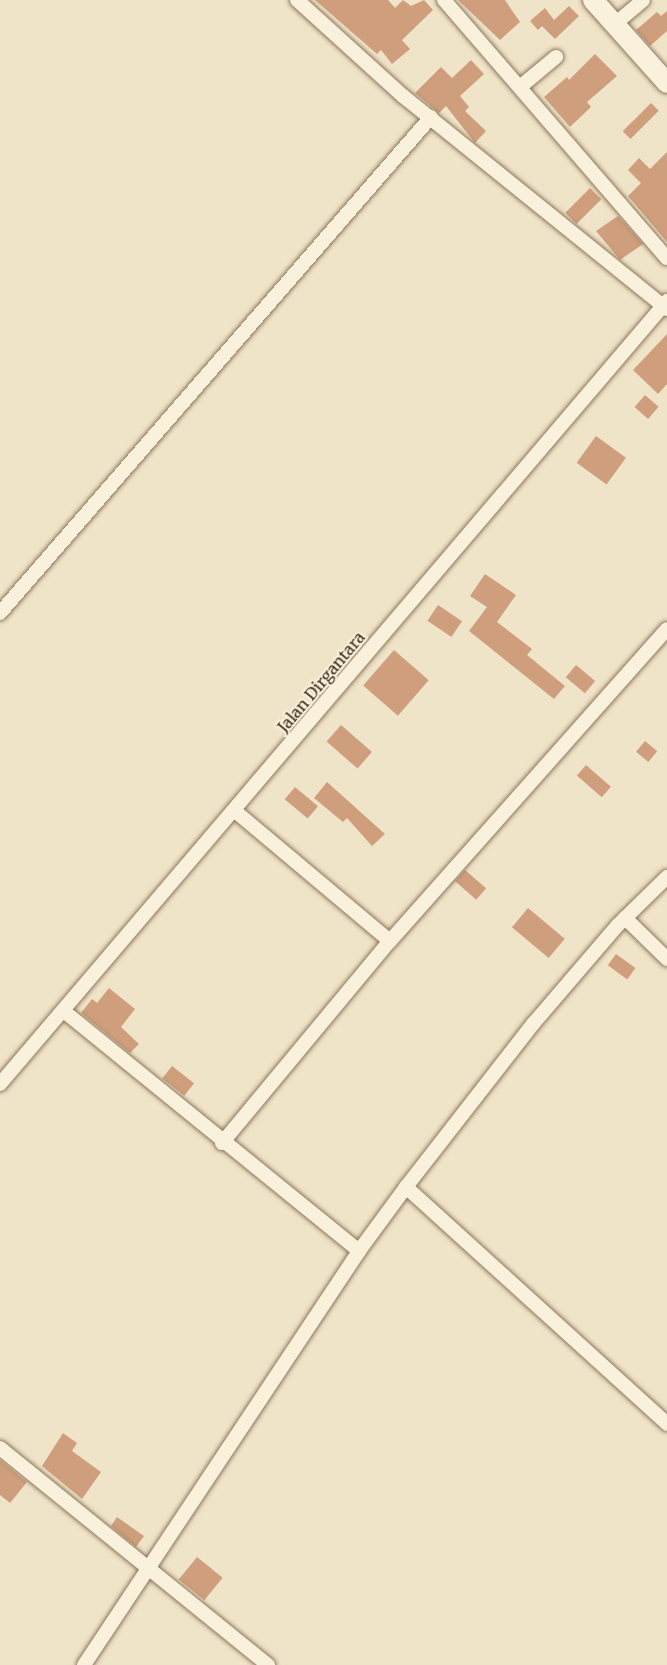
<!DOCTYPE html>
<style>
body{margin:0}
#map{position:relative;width:667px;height:1665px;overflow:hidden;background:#f0e4c8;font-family:Merriweather,serif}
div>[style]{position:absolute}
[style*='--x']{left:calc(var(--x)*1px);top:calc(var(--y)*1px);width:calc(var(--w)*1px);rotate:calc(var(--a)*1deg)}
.building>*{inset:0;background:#cf9f7d;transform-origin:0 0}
.roads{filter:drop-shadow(0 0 2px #8d765c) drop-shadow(0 0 2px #8d765c)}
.street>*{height:14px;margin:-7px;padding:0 7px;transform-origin:7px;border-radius:7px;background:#faf1dc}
.secondary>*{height:20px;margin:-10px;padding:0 10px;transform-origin:10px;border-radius:10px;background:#faf1dc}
span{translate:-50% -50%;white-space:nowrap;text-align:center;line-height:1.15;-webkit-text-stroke:4.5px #f7eed8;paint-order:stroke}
.street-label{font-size:16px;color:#3d2e20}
</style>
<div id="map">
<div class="building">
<i style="clip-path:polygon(315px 0,388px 0,395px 8px,403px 0,411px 6px,424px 0,433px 10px,402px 40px,410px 49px,392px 64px,381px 50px,377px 54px)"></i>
<i style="clip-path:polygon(458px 0,505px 0,520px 22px,500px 40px)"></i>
<i style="clip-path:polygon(569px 6px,579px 16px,555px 39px,542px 26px,538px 30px,530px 21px,545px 8px,554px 20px)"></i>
<i style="clip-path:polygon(667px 11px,667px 31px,650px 46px,636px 30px,657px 12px,661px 16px)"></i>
<i style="clip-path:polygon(595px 54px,617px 76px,587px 102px,591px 107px,570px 127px,544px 97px,567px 77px,569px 80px)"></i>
<i style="clip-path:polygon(471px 60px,484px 74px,460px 96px,469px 107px,465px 111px,486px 131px,475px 143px,446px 106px,439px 113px,415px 93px,441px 67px,452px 78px)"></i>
<i style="left:651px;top:103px;width:11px;height:40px;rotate:45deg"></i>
<i style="clip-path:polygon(667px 152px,667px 242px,628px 196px,641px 183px,628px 170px,639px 158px,650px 169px)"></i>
<i style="left:590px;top:188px;width:16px;height:35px;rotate:45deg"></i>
<i style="clip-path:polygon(618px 216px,643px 244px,620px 260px,596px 231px)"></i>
<i style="clip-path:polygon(667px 334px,667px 384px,658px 394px,633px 370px)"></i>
<i style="left:645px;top:395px;width:18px;height:16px;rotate:41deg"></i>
<i style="left:596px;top:436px;width:37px;height:33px;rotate:36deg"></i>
<i style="clip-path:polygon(485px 574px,516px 595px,497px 622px,532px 649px,527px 655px,565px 686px,554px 699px,469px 631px,487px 607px,470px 596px)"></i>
<i style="left:438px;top:605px;width:29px;height:19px;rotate:34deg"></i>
<i style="left:394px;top:650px;width:46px;height:47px;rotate:41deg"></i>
<i style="left:576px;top:665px;width:25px;height:16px;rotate:40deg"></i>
<i style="left:341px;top:725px;width:41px;height:22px;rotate:41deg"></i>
<i style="left:645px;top:741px;width:16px;height:14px;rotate:40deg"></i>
<i style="left:586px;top:765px;width:33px;height:14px;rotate:41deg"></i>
<i style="clip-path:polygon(327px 782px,385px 834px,372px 846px,347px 818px,343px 822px,314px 798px)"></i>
<i style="left:295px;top:787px;width:30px;height:16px;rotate:40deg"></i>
<i style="left:465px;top:870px;width:28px;height:15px;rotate:41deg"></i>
<i style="left:528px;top:908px;width:48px;height:25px;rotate:40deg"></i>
<i style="left:616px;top:954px;width:24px;height:14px;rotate:36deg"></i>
<i style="clip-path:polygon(109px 988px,135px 1009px,121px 1027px,139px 1044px,130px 1053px,81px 1013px,92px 999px,97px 1003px)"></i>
<i style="left:172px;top:1066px;width:28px;height:16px;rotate:38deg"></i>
<i style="clip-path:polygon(63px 1433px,77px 1443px,72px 1451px,101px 1472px,82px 1499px,42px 1466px)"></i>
<i style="clip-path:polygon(0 1460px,27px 1482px,10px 1503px,0 1495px)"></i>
<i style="clip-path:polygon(117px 1517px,144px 1536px,136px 1547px,111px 1526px)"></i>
<i style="left:197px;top:1557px;width:33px;height:29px;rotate:39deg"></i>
</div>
<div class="roads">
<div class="street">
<i style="--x:297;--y:0;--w:143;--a:42.2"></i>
<i style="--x:403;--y:96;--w:339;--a:38.9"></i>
<i style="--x:444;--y:0;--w:341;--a:49.2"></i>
<i style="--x:616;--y:23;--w:35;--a:-40"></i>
<i style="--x:520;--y:87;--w:47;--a:-39.8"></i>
<i style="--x:0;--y:613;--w:657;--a:-49.01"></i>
<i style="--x:235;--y:811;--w:202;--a:40"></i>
<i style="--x:625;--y:918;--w:59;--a:44.3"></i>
<i style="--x:65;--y:1012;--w:379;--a:39.1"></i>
<i style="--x:0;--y:1084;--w:1029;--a:-49.57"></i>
<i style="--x:222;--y:1143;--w:263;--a:-50.3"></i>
<i style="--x:390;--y:941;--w:417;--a:-48.4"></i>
<i style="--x:406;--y:1187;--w:353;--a:42.2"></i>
<i style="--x:0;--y:1448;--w:345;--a:39"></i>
<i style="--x:84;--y:1665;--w:497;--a:-56.4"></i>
<i style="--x:359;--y:1251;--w:79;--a:-53.7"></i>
<i style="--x:406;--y:1187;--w:207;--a:-52.1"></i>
<i style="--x:533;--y:1024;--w:130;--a:-49.4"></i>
<i style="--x:618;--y:925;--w:69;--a:-44.4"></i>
</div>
<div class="secondary">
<i style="--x:593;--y:0;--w:111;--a:48.3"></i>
</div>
</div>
<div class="street-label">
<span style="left:321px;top:682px;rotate:-50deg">Jalan Dirgantara</span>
</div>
</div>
